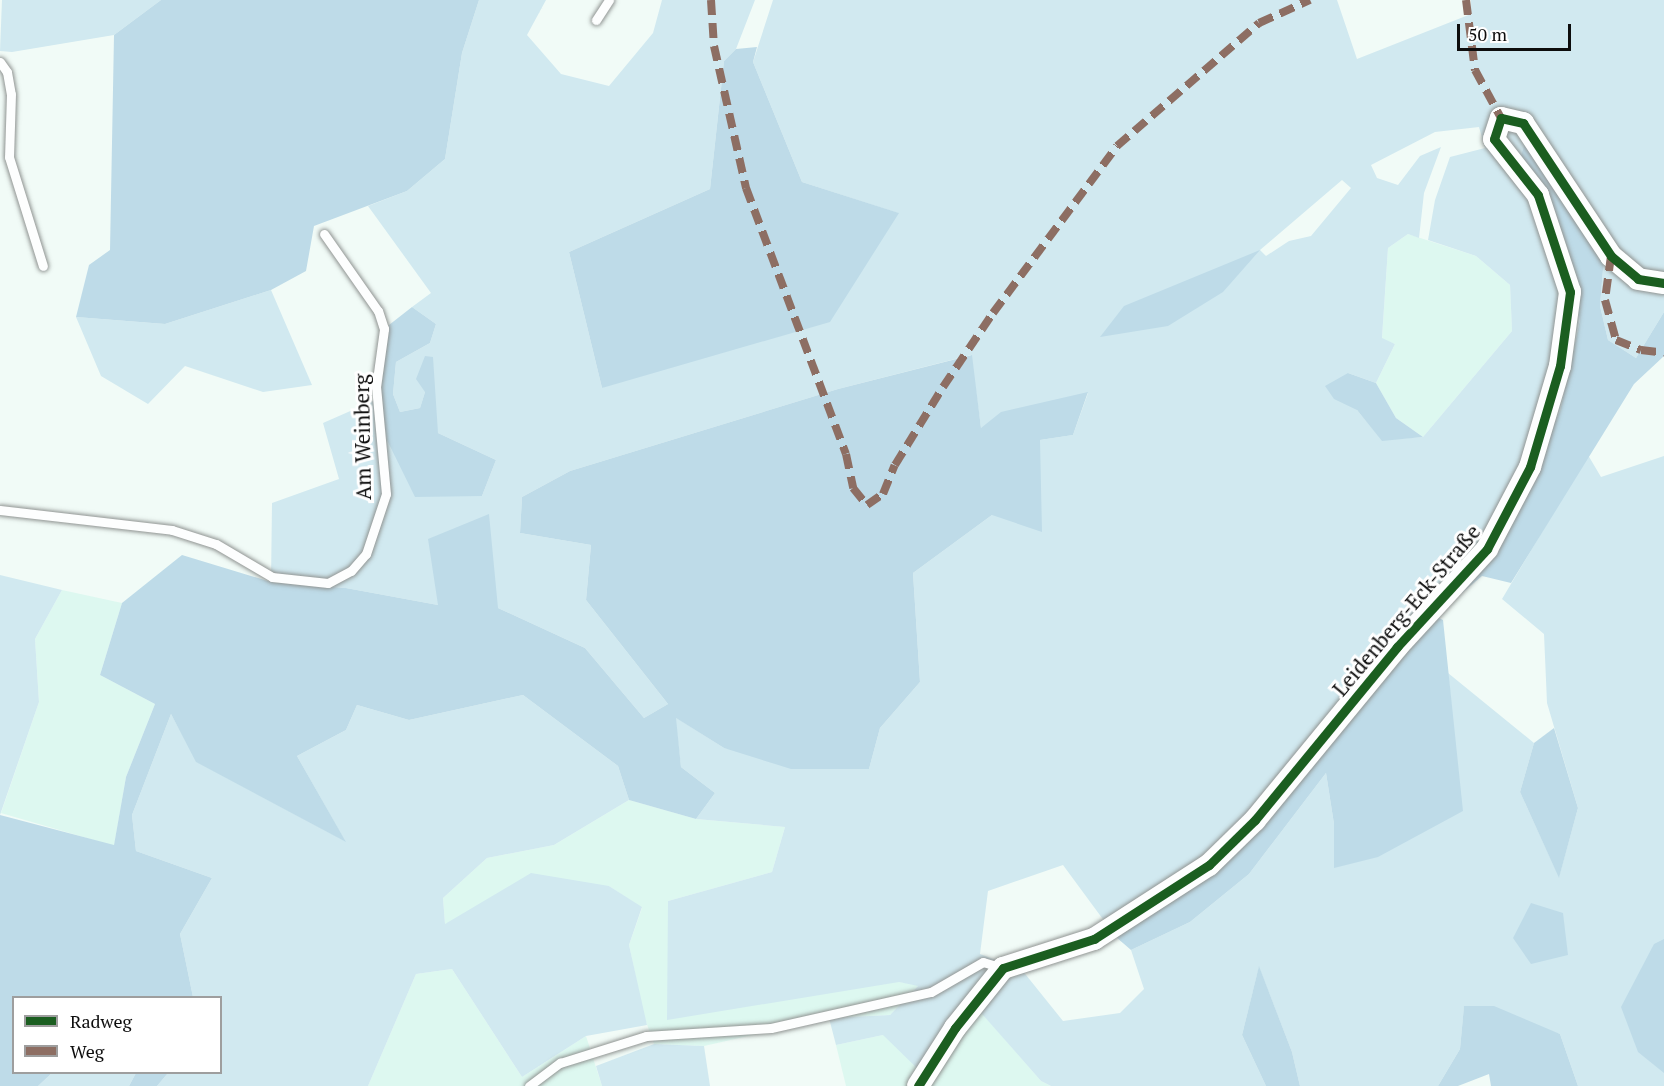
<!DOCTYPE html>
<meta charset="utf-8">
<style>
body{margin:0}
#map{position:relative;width:1664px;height:1086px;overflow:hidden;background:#f1fbf7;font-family:"PT Serif",serif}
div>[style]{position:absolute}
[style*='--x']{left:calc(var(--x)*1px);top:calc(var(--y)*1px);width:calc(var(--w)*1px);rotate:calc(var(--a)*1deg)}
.farmland>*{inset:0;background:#ddf8f0}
.green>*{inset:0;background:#d1e9f0}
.forest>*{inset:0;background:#bedbe8}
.roads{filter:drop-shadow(0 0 2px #909492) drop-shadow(0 0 2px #909492)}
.service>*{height:9px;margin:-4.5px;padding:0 4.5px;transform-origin:4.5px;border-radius:4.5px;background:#fdfefe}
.tertiary>*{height:22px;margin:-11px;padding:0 11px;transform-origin:11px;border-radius:11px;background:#fdfefe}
.quiet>*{height:8px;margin-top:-4px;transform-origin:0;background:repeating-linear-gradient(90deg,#8d6e63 0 15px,transparent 0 23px)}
.cycleway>*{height:9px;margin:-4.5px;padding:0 4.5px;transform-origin:4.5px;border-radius:4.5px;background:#1b5e20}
span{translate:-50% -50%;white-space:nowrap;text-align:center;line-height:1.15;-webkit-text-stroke:6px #fff;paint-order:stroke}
.street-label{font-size:21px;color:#0d0d0d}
.legend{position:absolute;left:12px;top:996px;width:210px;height:78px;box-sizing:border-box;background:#fff;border:2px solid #9e9e9e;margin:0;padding:8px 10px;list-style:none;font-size:18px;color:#0d0d0d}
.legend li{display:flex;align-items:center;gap:12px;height:30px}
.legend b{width:30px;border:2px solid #9e9e9e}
.scale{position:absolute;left:1457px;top:24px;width:114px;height:27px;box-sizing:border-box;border:3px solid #0d0d0d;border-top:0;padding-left:8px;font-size:18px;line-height:21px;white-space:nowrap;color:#0d0d0d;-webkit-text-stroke:4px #fff;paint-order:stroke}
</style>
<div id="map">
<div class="farmland">
<i style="clip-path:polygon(1408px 234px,1476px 256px,1510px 285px,1512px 331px,1423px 437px,1396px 418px,1376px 383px,1395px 344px,1382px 339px,1388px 248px)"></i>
<i style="clip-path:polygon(62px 590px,122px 603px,100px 675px,155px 704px,126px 777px,114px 846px,1px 813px,39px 702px,35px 639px)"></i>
<i style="clip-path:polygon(629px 800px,696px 819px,785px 827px,772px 872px,668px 901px,899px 982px,919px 985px,890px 1015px,829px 1018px,704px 1046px,654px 1044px,644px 1016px,629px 945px,642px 908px,609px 886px,445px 924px,443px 898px,487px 858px,554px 845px)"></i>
<i style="clip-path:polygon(452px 969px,522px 1077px,586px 1036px,602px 1086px,368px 1086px,416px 974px)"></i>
<i style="clip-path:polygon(968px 997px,1041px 1081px,1051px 1086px,846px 1086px,836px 1045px,883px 1035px)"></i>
</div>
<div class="green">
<i style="clip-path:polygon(2px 0,161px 0,114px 35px,12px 52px,0 51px)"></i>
<i style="clip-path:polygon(evenodd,479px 0,546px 0,527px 35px,561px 74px,609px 86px,653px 33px,662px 0,755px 0,736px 49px,724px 61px,710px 189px,569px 252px,602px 388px,898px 213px,802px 182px,753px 62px,773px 0,1337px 0,1357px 59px,1471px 14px,1471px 0,1664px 0,1664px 312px,1636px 358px,1608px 340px,1600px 306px,1604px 257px,1559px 226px,1580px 319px,1560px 411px,1495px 546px,1309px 757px,1116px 937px,1063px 865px,988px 891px,980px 954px,1022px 970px,1063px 1021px,1120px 1013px,1144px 989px,1131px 950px,1190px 922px,1249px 874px,1326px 773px,1334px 824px,1334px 867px,1462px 811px,1448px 673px,1534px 743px,1520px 792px,1559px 877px,1578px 808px,1547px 703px,1544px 634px,1502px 599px,1588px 455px,1601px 477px,1664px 456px,1664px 1086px,1578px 1086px,1560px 1034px,1464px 1007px,1460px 1049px,1438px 1086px,1300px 1086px,1292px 1052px,1259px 967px,1242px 1035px,1266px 1086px,1051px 1086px,1041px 1081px,968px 998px,922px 1073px,883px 1035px,836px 1045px,829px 1018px,890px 1015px,918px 986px,899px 982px,667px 1020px,668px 901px,772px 872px,785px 827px,696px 819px,715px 793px,681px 767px,675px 717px,724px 748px,869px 769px,880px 728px,920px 682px,913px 573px,992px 515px,1040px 440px,1073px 435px,1088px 393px,981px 428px,971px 355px,838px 389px,570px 471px,522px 497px,520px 533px,591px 545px,586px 600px,668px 704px,644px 718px,585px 648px,498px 608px,438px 605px,346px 588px,271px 582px,272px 503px,339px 479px,323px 423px,380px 398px,482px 496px,496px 460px,438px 433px,425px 392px,420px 408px,400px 412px,393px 394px,396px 362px,430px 343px,436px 324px,412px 307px,431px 293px,368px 206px,407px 191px,445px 159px,462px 53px,479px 0,1479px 127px,1485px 148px,1450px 157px,1435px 200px,1428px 240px,1476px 256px,1510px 285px,1512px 331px,1423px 437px,1382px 440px,1357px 410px,1348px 373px,1376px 383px,1395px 344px,1382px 338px,1388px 248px,1408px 234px,1419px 238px,1424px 193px,1441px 147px,1420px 156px,1398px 185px,1377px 178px,1371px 165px,1435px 132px,1479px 127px,479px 0,1342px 180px,1351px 188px,1311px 236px,1289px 241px,1266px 256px,1260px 250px,1342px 180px)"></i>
<i style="clip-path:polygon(271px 290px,312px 385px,263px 392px,185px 366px,148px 404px,101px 376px,76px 317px,165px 324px)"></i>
<i style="clip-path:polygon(0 575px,62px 590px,35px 639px,39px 702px,0 815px)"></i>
<i style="clip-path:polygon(523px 695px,618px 766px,629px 800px,554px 845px,487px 858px,443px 898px,445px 924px,531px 873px,609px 886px,642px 907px,629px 945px,647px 1025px,586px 1036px,522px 1077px,452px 969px,416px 974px,368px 1086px,157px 1086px,168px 1073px,220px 1072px,220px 998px,193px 997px,180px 934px,212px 878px,136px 851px,132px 815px,171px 714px,197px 762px,345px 841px,297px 756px,346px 730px,357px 705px,409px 720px)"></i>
<i style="clip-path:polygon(654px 1044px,704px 1046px,710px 1086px,602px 1086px,596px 1066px)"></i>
<i style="clip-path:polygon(52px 1073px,136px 1073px,129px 1086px,38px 1086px)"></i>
</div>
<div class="forest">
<i style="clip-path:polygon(161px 0,479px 0,462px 53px,445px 159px,407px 191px,314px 226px,306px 271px,271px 290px,165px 324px,76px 317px,89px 265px,110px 250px,114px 35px)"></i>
<i style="clip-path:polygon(757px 47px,753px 62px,802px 182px,899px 213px,830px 322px,602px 388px,569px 252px,710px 189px,724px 61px,736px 49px)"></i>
<i style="clip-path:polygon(1526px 139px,1604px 257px,1600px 306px,1608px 340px,1636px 358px,1664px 312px,1664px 356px,1634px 384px,1511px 583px,1482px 576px,1462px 593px,1454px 589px,1495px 546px,1560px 411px,1580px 320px,1559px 226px,1521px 157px)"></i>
<i style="clip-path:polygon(1260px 250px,1223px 292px,1168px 326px,1100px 337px,1124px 306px)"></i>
<i style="clip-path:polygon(412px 307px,436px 324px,430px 343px,396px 362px,393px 394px,400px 412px,420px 408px,425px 392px,416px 379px,425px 356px,433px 357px,438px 433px,496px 460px,482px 496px,415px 497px,387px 440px,380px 398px,389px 325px)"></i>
<i style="clip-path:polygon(972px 355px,981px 428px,1001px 412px,1088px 392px,1073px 435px,1040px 440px,1042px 532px,992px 515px,913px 573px,920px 682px,880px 728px,869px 769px,791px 769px,724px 748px,676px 718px,681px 767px,715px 793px,696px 819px,629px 800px,618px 766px,523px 695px,409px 720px,357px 705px,346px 730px,297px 756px,346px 842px,196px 762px,171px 714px,132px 815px,136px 851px,212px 878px,180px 934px,193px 997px,14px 998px,14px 1072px,52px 1073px,38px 1086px,0 1086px,0 815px,114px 845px,126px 777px,155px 704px,100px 675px,122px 603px,182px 555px,271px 582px,346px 588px,438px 605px,428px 539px,489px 514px,498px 608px,585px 648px,644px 718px,668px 704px,586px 600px,591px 545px,520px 533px,522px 497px,570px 471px,838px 389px)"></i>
<i style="clip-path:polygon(1348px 373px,1376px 383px,1396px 418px,1423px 437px,1382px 441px,1357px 410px,1334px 399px,1325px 386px)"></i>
<i style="clip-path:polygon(1431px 614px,1443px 620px,1463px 811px,1378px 857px,1334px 868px,1334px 824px,1326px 773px,1249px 874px,1190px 922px,1131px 950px,1116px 937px,1232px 857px)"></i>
<i style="clip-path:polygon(1554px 728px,1578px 808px,1559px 878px,1520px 792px,1534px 743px)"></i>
<i style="clip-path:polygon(1531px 903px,1563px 913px,1568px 955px,1531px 964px,1513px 938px)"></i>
<i style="clip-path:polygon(1664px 939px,1664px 1073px,1638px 1052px,1621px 1007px,1654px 944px)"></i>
<i style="clip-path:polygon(1259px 966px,1292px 1052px,1300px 1086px,1266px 1086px,1242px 1035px)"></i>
<i style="clip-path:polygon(1464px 1006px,1494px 1006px,1560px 1034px,1578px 1086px,1491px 1086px,1489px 1074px,1458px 1086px,1438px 1086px,1460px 1049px)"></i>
<i style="clip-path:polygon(136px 1073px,136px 1072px,168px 1073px,157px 1086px,129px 1086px)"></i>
</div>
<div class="roads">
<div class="service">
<i style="--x:596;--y:20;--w:24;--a:-57"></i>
<i style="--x:0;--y:62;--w:12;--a:55"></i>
<i style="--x:7;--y:72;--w:22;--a:80"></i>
<i style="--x:11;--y:94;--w:63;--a:91.8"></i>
<i style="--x:9;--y:157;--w:114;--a:72.7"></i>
<i style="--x:0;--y:510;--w:173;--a:6.6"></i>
<i style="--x:172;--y:530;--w:46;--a:17.7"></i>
<i style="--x:216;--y:544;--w:65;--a:30.5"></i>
<i style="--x:272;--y:577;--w:56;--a:6.1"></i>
<i style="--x:328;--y:583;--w:26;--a:-28"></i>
<i style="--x:351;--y:571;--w:23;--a:-49"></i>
<i style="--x:366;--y:554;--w:63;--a:-71.6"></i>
<i style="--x:386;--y:494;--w:107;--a:-95.3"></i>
<i style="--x:376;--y:387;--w:59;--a:-82.1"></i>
<i style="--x:384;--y:329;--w:19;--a:-108"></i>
<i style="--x:378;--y:311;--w:94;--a:-125"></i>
<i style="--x:529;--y:1086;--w:39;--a:-37"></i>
<i style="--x:560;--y:1063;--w:90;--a:-17.4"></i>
<i style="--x:646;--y:1036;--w:125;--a:-3.7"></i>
<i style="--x:771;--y:1028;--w:164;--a:-12.7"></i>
<i style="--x:931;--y:992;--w:60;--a:-30"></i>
<i style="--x:983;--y:962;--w:21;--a:17"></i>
</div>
<div class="tertiary">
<i style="--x:918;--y:1086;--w:69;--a:-57.5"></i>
<i style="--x:955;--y:1028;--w:77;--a:-51.3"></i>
<i style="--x:1003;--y:968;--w:96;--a:-17.7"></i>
<i style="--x:1094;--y:939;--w:137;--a:-32.8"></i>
<i style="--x:1209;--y:865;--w:64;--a:-44.4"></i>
<i style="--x:1255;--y:820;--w:224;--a:-50.6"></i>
<i style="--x:1397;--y:647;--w:133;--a:-47.4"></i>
<i style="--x:1487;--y:549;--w:93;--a:-62.3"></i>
<i style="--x:1530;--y:467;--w:105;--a:-73.5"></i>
<i style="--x:1560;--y:366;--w:75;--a:-82.3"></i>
<i style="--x:1570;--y:292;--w:102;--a:-108.3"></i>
<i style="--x:1538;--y:195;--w:71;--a:-128.2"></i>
<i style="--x:1494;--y:139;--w:22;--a:-72"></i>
<i style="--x:1501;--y:118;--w:23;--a:13"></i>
<i style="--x:1523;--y:123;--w:159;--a:56.5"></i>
<i style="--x:1611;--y:256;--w:35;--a:40"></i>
<i style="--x:1638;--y:279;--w:26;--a:9"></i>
</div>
</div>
<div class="quiet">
<i style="--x:711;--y:0;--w:46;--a:86.3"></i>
<i style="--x:714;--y:46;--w:146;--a:77.3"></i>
<i style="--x:746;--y:188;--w:284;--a:69.4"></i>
<i style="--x:846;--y:454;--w:35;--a:78"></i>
<i style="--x:853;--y:488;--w:22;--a:51"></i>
<i style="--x:867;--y:505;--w:19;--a:-35"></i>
<i style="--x:883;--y:494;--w:31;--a:-68"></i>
<i style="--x:895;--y:465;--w:92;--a:-58.4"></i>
<i style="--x:943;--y:387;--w:89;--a:-56"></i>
<i style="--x:993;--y:313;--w:208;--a:-53.4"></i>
<i style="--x:1117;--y:146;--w:188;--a:-40.9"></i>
<i style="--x:1259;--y:23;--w:56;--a:-24.3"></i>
<i style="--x:1466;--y:0;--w:71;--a:82.7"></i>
<i style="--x:1475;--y:70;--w:55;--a:61.6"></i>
<i style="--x:1611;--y:256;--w:44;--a:97.8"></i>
<i style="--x:1605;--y:300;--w:41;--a:74.6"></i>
<i style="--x:1616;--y:340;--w:27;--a:22"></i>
<i style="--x:1641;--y:350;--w:23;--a:7"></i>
</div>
<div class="cycleway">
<i style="--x:918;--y:1086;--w:69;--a:-57.5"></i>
<i style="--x:955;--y:1028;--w:77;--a:-51.3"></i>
<i style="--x:1003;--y:968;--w:96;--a:-17.7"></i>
<i style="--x:1094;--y:939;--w:137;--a:-32.8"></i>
<i style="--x:1209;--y:865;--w:64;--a:-44.4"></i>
<i style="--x:1255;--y:820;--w:224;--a:-50.6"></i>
<i style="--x:1397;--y:647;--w:133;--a:-47.4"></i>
<i style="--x:1487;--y:549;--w:93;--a:-62.3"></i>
<i style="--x:1530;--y:467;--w:105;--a:-73.5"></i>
<i style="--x:1560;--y:366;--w:75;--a:-82.3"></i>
<i style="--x:1570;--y:292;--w:102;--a:-108.3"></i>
<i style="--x:1538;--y:195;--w:71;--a:-128.2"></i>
<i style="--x:1494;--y:139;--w:22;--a:-72"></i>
<i style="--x:1501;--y:118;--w:23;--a:13"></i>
<i style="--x:1523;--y:123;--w:159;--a:56.5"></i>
<i style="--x:1611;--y:256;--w:35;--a:40"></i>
<i style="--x:1638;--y:279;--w:26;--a:9"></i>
</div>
<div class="street-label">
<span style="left:362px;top:437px;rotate:-91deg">Am Weinberg</span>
<span style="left:1406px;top:610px;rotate:-50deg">Leidenberg-Eck-Straße</span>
</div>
<ul class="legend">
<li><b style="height:8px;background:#1b5e20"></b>Radweg</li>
<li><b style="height:8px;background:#8d6e63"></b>Weg</li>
</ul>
<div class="scale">50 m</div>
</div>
